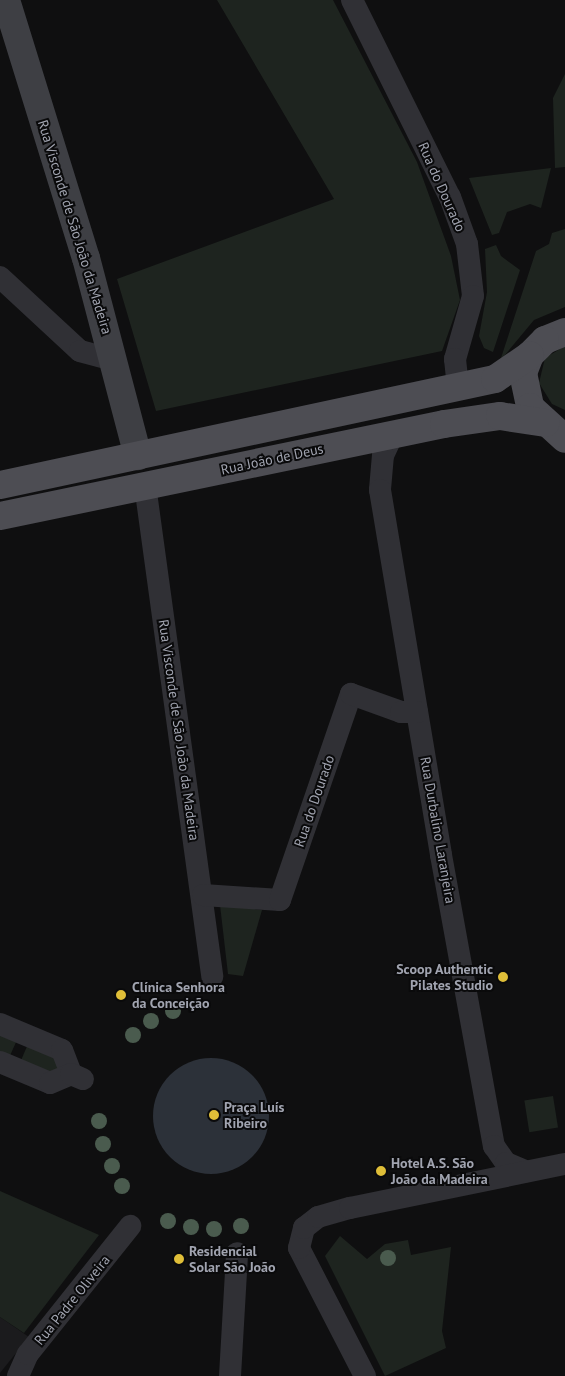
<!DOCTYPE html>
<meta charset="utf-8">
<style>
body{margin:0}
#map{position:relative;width:565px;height:1376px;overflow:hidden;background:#0f0f10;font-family:"PT Sans",sans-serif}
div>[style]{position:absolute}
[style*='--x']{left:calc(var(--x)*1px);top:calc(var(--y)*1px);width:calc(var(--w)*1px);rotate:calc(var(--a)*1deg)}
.built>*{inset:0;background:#1b1b1d}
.green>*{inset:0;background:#1e241f;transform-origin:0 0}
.water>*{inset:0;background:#2c3139}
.round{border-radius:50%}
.street>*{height:22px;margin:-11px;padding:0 11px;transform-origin:11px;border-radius:11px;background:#303035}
.secondary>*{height:28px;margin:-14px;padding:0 14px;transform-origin:14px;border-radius:14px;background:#3e3f44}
.primary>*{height:28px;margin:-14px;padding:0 14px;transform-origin:14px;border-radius:14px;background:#4d4d53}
.trees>*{width:16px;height:16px;margin:-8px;border-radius:50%;background:#4a5b4e}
.dots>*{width:14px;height:14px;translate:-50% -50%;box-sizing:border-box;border:2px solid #0a0a0b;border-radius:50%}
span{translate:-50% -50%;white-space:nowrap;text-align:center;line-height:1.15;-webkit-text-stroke:4px #0a0a0b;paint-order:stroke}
.street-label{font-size:14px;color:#a1a4b0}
.poi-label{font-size:14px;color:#a1a4b0;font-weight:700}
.right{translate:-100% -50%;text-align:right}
.left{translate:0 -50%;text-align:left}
</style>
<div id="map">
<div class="built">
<i style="clip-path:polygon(0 1317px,29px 1337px,0 1373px)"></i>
</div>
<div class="green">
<i style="clip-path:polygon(217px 0,333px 0,417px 162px,451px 256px,460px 300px,442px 351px,156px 411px,117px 279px,334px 199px)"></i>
<i style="clip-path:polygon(565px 74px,565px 167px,555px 168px,553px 98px)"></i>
<i style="clip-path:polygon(551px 168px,541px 208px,530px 204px,507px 212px,499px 233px,492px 235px,469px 178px)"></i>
<i style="clip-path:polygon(565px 229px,565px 307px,534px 320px,500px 361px,536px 251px,549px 244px,552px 233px)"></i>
<i style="clip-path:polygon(496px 245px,501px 256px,520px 270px,493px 352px,484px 348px,479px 336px,487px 292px,485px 249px)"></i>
<i style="clip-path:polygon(565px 346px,565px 410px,552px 404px,539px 383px,545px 358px)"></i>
<i style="clip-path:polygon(220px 905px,262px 910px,243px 976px,228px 974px)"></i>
<i style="clip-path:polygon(0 1033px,17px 1040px,8px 1060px,0 1057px)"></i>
<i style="clip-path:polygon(28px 1044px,55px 1056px,59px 1065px,55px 1073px,19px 1065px)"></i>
<i style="left:553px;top:1096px;width:32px;height:29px;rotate:81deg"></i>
<i style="clip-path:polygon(0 1191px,99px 1235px,24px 1333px,0 1317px)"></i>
<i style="clip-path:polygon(340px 1236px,367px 1259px,385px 1244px,408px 1240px,411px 1255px,451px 1247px,442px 1331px,446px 1348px,385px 1376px,325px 1256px)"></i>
</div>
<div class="water">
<i class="round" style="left:153px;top:1058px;width:116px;height:116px"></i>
</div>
<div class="street">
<i style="--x:352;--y:0;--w:220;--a:63.6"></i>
<i style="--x:450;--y:197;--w:50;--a:70.1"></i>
<i style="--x:467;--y:244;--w:52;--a:83.4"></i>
<i style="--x:473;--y:296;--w:66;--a:105.9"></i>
<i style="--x:455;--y:359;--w:28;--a:84"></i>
<i style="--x:0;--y:277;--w:109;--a:42.8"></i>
<i style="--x:80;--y:351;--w:35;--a:15"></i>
<i style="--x:393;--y:434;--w:23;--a:115"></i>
<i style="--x:383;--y:455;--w:35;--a:95"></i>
<i style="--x:380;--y:490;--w:370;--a:80.5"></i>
<i style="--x:441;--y:855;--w:296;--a:79.7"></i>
<i style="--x:494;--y:1146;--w:21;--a:55"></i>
<i style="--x:506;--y:1163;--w:21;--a:23"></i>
<i style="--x:145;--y:485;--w:496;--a:82.2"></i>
<i style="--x:203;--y:895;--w:77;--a:3.7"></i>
<i style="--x:280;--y:900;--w:218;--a:-71"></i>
<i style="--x:351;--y:694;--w:53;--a:19.8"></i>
<i style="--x:401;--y:712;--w:16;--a:0"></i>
<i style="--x:0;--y:1024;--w:67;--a:22.8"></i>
<i style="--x:62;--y:1050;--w:26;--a:69"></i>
<i style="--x:0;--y:1062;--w:54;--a:22.8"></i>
<i style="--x:50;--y:1083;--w:23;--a:-23"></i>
<i style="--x:71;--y:1074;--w:13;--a:23"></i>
<i style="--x:18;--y:1376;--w:24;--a:-66"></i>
<i style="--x:28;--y:1354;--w:164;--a:-51.4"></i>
<i style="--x:230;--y:1376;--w:123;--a:-86.7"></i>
<i style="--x:365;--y:1376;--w:144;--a:-117.3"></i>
<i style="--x:299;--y:1248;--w:21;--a:-76"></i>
<i style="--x:304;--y:1228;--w:18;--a:-38"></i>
<i style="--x:318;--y:1217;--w:33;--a:-16"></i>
<i style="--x:350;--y:1208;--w:219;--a:-11.6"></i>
</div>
<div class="secondary">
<i style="--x:6;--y:0;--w:270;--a:72.8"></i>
<i style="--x:86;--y:258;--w:205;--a:75.3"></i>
</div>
<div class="primary">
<i style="--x:565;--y:332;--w:22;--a:158"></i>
<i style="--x:545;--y:340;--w:21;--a:135"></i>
<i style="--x:530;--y:355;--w:19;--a:111"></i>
<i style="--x:523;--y:373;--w:35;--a:78"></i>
<i style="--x:530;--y:407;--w:47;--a:42.4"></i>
<i style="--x:0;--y:485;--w:506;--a:-12.09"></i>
<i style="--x:495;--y:379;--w:42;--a:-34.4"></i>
<i style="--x:0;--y:516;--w:453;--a:-11.7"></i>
<i style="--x:444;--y:424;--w:57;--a:-8.1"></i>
<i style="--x:500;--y:416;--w:46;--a:8.8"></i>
</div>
<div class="trees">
<i style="left:173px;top:1011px"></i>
<i style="left:151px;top:1021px"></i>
<i style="left:133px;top:1035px"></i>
<i style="left:99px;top:1121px"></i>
<i style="left:103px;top:1144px"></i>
<i style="left:112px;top:1166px"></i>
<i style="left:122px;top:1186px"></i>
<i style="left:168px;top:1221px"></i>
<i style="left:241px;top:1226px"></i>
<i style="left:191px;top:1227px"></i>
<i style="left:214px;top:1229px"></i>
<i style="left:388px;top:1258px"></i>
</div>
<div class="dots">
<i style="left:503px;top:977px;background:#dfbe38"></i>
<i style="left:121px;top:995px;background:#dfbe38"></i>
<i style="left:214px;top:1115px;background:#dfbe38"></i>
<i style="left:381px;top:1171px;background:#dfbe38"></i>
<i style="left:179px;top:1259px;background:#dfbe38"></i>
</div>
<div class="street-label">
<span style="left:442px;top:187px;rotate:66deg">Rua do Dourado</span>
<span style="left:75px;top:227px;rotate:73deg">Rua Visconde de São João da Madeira</span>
<span style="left:272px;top:459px;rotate:-12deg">Rua João de Deus</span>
<span style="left:179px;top:730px;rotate:82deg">Rua Visconde de São João da Madeira</span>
<span style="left:314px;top:801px;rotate:-71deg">Rua do Dourado</span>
<span style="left:438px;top:830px;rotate:80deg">Rua Durbalino Laranjeira</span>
<span style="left:72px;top:1300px;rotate:-51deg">Rua Padre Oliveira</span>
</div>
<div class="poi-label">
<span class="right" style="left:493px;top:977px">Scoop Authentic<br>Pilates Studio</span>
<span class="left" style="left:132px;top:995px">Clínica Senhora<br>da Conceição</span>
<span class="left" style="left:224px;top:1115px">Praça Luís<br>Ribeiro</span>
<span class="left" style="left:391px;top:1171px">Hotel A.S. São<br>João da Madeira</span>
<span class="left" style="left:189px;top:1259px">Residencial<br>Solar São João</span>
</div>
</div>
